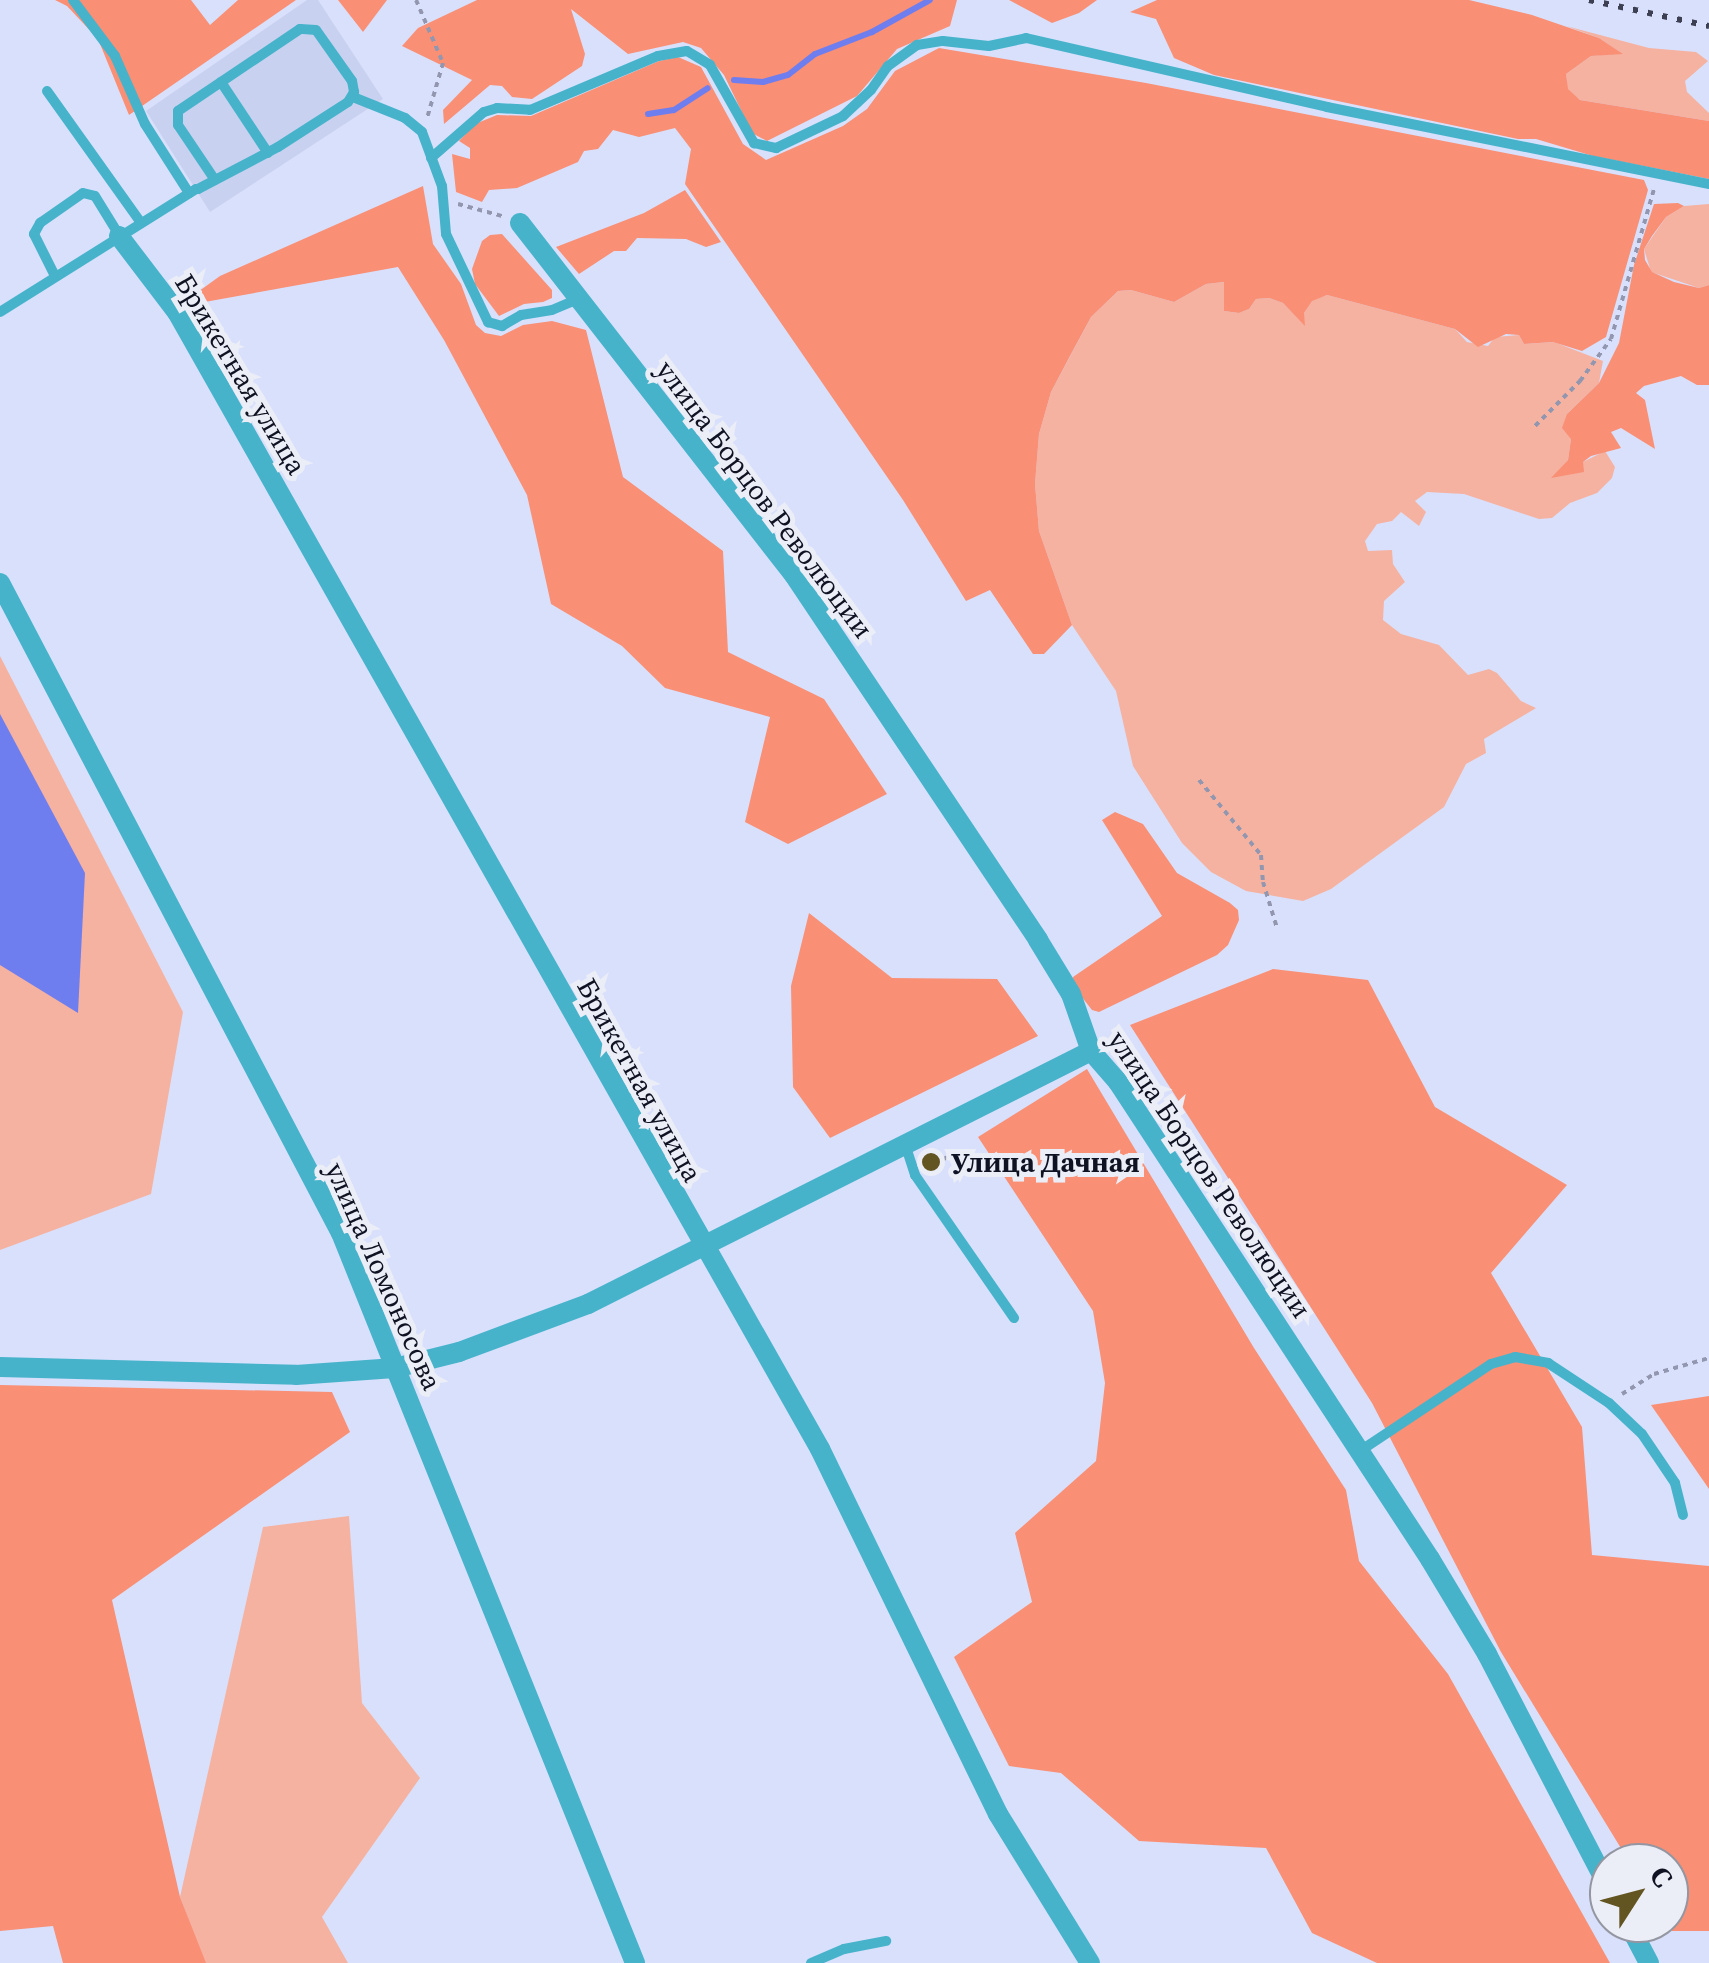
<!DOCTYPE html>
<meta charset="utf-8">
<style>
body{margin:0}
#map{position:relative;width:1709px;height:1963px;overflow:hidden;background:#d9e0fc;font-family:"Source Serif 4",serif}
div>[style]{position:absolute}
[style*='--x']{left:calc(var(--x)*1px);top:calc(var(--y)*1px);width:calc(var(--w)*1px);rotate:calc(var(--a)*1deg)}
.built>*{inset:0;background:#c9d1f0}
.green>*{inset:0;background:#f5b2a1}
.forest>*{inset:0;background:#f98f75}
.water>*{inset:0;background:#6f7eef}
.stream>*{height:6px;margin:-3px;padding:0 3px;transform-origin:3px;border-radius:3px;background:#6f7eef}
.path>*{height:4px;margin-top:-2px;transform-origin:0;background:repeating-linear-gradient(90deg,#9297af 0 5px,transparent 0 10px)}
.service>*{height:10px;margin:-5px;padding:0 5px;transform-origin:5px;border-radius:5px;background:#47b3cb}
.minor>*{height:20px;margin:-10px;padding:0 10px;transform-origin:10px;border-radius:10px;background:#47b3cb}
.rail>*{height:6px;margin-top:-3px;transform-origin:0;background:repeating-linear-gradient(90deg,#3c4052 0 5px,transparent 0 15px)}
.dots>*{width:28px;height:28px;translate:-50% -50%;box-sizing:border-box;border:5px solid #eceef7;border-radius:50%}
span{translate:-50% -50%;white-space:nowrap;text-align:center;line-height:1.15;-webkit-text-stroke:10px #eceef7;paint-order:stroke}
.street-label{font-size:28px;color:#0f1222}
.poi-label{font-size:28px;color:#0f1222;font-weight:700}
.left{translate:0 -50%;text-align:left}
.north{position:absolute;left:1589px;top:1843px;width:100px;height:100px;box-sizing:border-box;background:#eceef7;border:2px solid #9496a2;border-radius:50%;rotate:54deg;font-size:28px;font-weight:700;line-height:40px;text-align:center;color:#0f1222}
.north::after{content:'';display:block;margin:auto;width:35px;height:45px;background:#635522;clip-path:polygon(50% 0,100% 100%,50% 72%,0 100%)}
</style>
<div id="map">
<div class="built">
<i style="clip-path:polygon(307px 0,318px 0,383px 99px,210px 212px,146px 111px)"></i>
</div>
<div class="green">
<i style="clip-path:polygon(1566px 26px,1649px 48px,1696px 52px,1708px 61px,1685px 81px,1687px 92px,1709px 113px,1709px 121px,1580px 100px,1567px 89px,1566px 74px,1591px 56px,1621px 53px,1599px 38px)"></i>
<i style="clip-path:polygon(1709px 204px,1709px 285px,1699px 288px,1651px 272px,1644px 249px,1666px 217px,1684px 206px)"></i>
<i style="clip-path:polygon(1225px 282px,1224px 311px,1239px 313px,1249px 309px,1256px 299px,1269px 298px,1283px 303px,1304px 324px,1304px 313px,1312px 300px,1327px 295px,1455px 329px,1467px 342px,1488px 346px,1495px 337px,1519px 335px,1524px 344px,1554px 342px,1603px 361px,1599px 383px,1567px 414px,1571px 439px,1568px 460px,1553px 477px,1605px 451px,1615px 467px,1612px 478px,1597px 493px,1570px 503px,1552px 518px,1539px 519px,1464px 494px,1427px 492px,1415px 501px,1426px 512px,1419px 526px,1401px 512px,1392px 521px,1377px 524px,1365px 541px,1368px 551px,1392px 550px,1393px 564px,1405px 582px,1384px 601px,1383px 620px,1401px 634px,1439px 645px,1468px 675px,1489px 669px,1497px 673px,1521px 701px,1536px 708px,1484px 739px,1486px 753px,1466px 764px,1444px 807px,1331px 889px,1303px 901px,1246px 891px,1211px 872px,1182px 843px,1133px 766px,1116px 691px,1072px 625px,1039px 531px,1035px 484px,1039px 434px,1051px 392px,1091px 317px,1118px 291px,1131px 290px,1174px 302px,1206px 284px)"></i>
<i style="clip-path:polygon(0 656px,183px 1012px,151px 1194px,0 1250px)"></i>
<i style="clip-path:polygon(349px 1516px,362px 1703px,420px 1778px,322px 1917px,348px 1963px,205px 1963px,180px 1897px,263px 1527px)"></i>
</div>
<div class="forest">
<i style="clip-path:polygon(55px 0,191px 0,210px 25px,238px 0,296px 0,129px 115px,98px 39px,67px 6px)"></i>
<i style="clip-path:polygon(338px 0,387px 0,363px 32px)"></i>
<i style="clip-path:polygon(477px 0,957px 0,950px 26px,897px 49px,857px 96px,767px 141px,752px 133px,724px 75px,701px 48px,683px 42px,628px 54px,571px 9px,585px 54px,582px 66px,532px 99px,512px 97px,502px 86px,490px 85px,444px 124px,443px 110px,472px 80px,402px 46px,418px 28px)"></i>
<i style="clip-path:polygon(1009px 0,1097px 0,1079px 13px,1052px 23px)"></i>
<i style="clip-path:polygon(1157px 0,1469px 0,1532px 15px,1599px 38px,1623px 54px,1591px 56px,1566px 74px,1568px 89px,1580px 100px,1709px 121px,1709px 179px,1593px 156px,1536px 139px,1518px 139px,1214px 75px,1174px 58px,1156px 19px,1130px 12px)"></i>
<i style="clip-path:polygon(939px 48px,1146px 83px,1644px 180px,1648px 190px,1606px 337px,1582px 351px,1553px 342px,1524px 344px,1519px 335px,1506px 334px,1478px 347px,1455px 329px,1327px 295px,1312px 301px,1304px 313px,1305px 326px,1283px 303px,1269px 298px,1256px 299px,1249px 309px,1239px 313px,1224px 311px,1224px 282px,1206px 284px,1174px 302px,1131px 290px,1118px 291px,1091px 317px,1070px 356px,1051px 392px,1039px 434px,1035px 484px,1039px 531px,1072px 625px,1044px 654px,1033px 654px,990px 590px,966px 601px,903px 500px,685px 184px,691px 149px,675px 128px,639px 137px,613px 130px,598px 149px,584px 151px,578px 162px,517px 188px,489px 190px,482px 202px,456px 192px,452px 154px,470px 159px,470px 148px,459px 141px,475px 124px,497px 115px,531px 116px,659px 61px,678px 57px,701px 67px,743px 144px,766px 160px,843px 126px,867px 109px,895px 71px)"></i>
<i style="clip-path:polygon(423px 186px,433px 244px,461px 284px,476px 325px,485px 333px,501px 336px,523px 325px,552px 321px,586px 330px,623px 477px,723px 551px,728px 652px,824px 699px,887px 794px,788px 844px,745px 822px,770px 717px,665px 688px,622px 646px,551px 604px,527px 495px,444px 340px,398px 267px,177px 307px,220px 276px)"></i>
<i style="clip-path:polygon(685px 190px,721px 242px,706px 247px,686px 239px,637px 238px,626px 251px,614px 251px,579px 274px,556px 247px,644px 213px)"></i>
<i style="clip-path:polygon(1678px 203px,1684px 206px,1666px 217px,1652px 236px,1644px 249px,1645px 260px,1652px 272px,1674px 282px,1699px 288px,1709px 285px,1709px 385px,1697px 385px,1681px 376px,1644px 386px,1636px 393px,1645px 400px,1655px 449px,1621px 428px,1611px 432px,1621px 448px,1591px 456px,1583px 462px,1584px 472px,1551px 478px,1568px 460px,1571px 439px,1562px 428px,1567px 414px,1599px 383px,1619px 343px,1634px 265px,1654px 204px)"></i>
<i style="clip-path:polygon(502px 234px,552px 290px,552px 298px,543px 302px,524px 304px,499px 316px,475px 284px,472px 269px,482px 241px,490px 235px)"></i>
<i style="clip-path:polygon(1115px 812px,1143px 824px,1177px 873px,1230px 903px,1238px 910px,1239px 920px,1228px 945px,1217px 955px,1099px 1012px,1092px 1010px,1074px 987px,1073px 977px,1162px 916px,1102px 820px)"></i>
<i style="clip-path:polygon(809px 913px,892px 978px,997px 979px,1038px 1036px,830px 1138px,793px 1087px,791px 986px)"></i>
<i style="clip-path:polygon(1273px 969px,1368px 980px,1435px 1107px,1567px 1185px,1491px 1273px,1582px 1427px,1592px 1555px,1709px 1566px,1709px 1931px,1672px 1931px,1666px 1923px,1669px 1863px,1630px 1863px,1501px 1652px,1372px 1403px,1130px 1025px)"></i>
<i style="clip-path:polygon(1087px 1069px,1254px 1348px,1346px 1490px,1359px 1561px,1448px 1674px,1610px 1963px,1377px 1963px,1312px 1933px,1266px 1848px,1139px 1841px,1061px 1773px,1009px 1766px,954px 1657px,1032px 1602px,1015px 1533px,1096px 1461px,1105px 1383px,1093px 1311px,978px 1137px)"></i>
<i style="clip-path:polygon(0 1385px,332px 1392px,350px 1432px,112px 1600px,180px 1897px,206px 1963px,63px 1963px,53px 1926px,0 1931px)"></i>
<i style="clip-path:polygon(1709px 1396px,1709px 1489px,1651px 1405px)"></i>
</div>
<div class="water">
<i style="clip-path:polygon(0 714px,85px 873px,78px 1013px,0 965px)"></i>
</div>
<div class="stream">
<i style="--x:734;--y:80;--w:29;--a:4"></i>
<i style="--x:763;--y:82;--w:26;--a:-16"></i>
<i style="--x:788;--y:75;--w:34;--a:-38"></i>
<i style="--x:815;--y:54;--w:61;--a:-21.1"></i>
<i style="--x:872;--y:32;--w:66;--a:-28.9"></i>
<i style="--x:648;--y:114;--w:26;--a:-9"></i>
<i style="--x:674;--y:110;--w:40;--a:-32.9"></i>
</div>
<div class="path">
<i style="--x:416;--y:0;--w:69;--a:66.8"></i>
<i style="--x:443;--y:63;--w:57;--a:106.2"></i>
<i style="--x:458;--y:204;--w:46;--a:15.3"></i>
<i style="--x:1535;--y:426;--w:64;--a:-45"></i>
<i style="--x:1580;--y:381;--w:52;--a:-53.6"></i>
<i style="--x:1611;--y:339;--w:156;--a:-74"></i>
<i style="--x:1199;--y:780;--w:97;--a:50.4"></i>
<i style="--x:1261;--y:855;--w:27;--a:86"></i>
<i style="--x:1263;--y:882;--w:48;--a:73.1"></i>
<i style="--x:925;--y:1169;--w:26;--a:-28"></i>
<i style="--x:1622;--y:1394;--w:38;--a:-32"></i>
<i style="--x:1654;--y:1374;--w:57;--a:-16.2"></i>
</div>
<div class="service">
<i style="--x:73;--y:0;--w:70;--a:53.1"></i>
<i style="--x:115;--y:56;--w:74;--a:66.2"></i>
<i style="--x:145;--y:124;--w:82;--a:57.5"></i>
<i style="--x:221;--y:82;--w:85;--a:56.5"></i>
<i style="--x:47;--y:91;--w:162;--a:54.5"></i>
<i style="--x:353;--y:97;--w:56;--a:22"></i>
<i style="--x:405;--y:118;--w:22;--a:39"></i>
<i style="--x:422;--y:132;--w:58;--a:69.7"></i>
<i style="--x:442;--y:186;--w:48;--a:85.2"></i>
<i style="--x:446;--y:234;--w:98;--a:64.5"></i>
<i style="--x:488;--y:322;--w:15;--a:16"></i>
<i style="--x:502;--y:326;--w:22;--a:-30"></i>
<i style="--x:521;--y:315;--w:31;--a:-9"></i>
<i style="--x:552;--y:310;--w:28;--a:-23"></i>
<i style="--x:431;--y:158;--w:70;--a:-41"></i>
<i style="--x:484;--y:112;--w:14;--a:-17"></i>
<i style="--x:497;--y:108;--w:33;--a:3"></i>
<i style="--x:530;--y:110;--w:139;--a:-22.9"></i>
<i style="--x:658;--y:56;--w:29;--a:-10"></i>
<i style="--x:687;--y:51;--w:27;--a:31"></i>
<i style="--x:710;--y:65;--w:90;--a:60.6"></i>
<i style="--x:754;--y:143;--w:23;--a:13"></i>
<i style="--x:776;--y:148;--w:74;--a:-25.5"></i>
<i style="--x:843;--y:116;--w:38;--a:-43"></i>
<i style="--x:871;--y:90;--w:29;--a:-55"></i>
<i style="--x:888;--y:66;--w:36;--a:-36"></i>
<i style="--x:917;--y:45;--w:26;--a:-9"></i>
<i style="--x:943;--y:41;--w:46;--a:6.2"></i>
<i style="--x:989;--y:46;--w:38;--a:-12"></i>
<i style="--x:1026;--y:38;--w:309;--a:12.9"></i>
<i style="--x:1327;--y:107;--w:390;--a:11.4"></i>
<i style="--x:55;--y:276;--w:47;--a:-116.6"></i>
<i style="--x:34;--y:234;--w:13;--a:-61"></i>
<i style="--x:40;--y:223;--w:52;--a:-34.9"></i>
<i style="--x:83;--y:193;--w:12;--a:14"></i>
<i style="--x:95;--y:196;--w:46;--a:58.4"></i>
<i style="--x:0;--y:312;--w:231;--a:-32.1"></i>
<i style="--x:196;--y:189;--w:2;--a:0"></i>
<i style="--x:198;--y:189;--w:90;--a:-27.7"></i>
<i style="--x:278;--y:147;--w:83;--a:-32.7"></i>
<i style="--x:348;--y:102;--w:12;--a:-59"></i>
<i style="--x:354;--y:92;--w:11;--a:-100"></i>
<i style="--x:352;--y:81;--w:62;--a:-125.2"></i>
<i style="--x:316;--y:30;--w:16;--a:-176"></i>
<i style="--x:300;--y:29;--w:147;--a:146.1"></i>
<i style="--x:178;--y:111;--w:14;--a:90"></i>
<i style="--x:178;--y:125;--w:66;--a:56.1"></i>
<i style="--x:905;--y:1144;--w:33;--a:72"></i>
<i style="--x:915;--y:1175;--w:174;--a:55.3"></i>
<i style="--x:1360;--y:1451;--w:157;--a:-33.6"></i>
<i style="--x:1491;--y:1364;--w:25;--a:-16"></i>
<i style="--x:1515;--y:1357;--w:34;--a:10"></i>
<i style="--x:1548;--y:1363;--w:73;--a:33.3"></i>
<i style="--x:1609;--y:1403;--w:45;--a:43.2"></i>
<i style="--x:1642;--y:1434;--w:59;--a:56"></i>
<i style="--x:1675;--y:1483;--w:33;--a:76"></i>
<i style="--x:811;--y:1963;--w:36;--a:-23"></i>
<i style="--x:844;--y:1949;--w:43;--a:-10.8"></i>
</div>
<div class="minor">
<i style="--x:520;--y:223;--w:446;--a:52.1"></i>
<i style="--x:794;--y:575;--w:439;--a:56.2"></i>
<i style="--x:1038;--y:940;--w:63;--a:58.6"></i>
<i style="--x:1071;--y:994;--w:60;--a:70.7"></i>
<i style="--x:1091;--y:1051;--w:41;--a:48.9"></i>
<i style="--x:1118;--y:1082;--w:570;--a:56.81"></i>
<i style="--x:1430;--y:1559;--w:111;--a:59"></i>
<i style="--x:1487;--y:1654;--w:264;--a:62.5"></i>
<i style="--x:119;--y:236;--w:96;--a:52.7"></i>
<i style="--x:177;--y:312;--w:1306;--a:60.51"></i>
<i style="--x:820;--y:1449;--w:406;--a:64"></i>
<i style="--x:998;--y:1814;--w:175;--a:58.3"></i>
<i style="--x:0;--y:583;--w:734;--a:62.32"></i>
<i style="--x:341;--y:1233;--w:787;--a:68.06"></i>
<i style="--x:0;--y:1367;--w:296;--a:1.5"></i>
<i style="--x:296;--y:1375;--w:99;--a:-4"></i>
<i style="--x:395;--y:1368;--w:66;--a:-14"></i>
<i style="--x:459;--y:1352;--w:138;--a:-20.4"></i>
<i style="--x:588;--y:1304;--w:563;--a:-26.7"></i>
<i style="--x:1628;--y:1923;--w:45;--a:62.3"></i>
</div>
<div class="rail">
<i style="--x:1589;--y:0;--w:123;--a:12.2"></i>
</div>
<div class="dots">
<i style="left:931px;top:1162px;background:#635522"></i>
</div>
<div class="street-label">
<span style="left:241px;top:374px;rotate:59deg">Брикетная улица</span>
<span style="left:765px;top:499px;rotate:53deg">улица Борцов Революции</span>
<span style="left:640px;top:1080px;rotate:61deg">Брикетная улица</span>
<span style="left:1210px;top:1174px;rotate:56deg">улица Борцов Революции</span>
<span style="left:384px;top:1276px;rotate:66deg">улица Ломоносова</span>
</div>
<div class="poi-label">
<span class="left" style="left:951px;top:1162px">Улица Дачная</span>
</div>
<div class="north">С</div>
</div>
